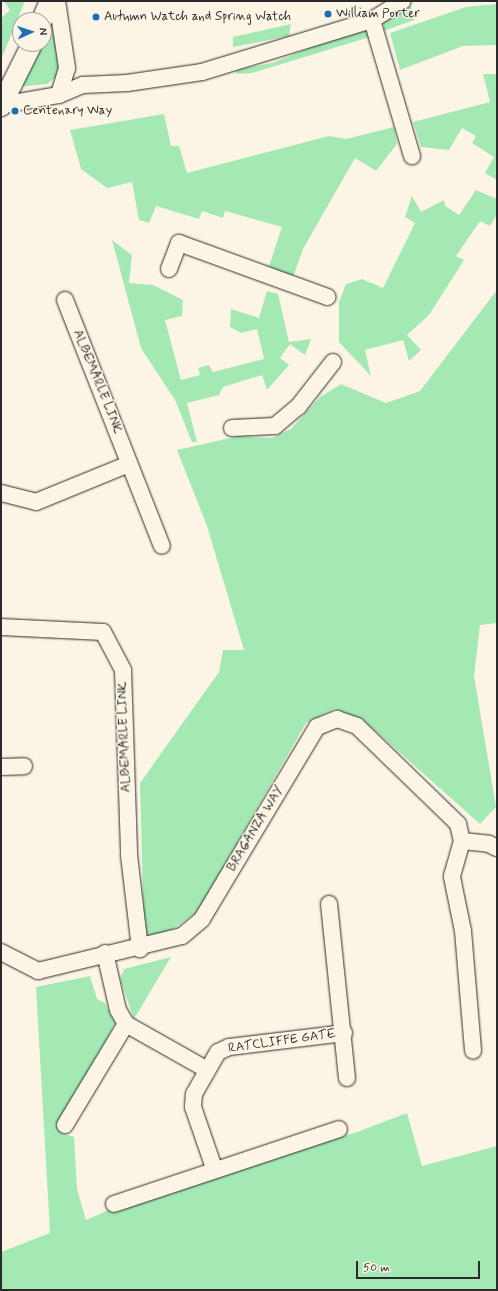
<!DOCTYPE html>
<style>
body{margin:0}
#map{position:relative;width:498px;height:1291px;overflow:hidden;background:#fcf5e5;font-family:Mynerve,sans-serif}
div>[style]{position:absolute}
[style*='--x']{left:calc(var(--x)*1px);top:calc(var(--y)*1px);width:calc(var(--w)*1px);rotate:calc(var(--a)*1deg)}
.green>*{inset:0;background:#a4e9b4}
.roads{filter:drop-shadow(0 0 1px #2b2b2b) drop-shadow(0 0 1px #2b2b2b)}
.minor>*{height:16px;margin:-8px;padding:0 8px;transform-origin:8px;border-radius:8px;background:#fcf5e5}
.tertiary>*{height:20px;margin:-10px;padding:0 10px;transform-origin:10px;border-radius:10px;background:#fcf5e5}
.dots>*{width:11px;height:11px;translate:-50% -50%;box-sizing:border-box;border:2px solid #fcf5e5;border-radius:50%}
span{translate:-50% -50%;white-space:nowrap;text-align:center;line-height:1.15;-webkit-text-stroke:3px #fcf5e5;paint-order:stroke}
.poi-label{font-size:13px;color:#2b2b2b}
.left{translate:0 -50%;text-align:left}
.street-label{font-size:13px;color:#2b2b2b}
.frame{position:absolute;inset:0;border:2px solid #2b2b2b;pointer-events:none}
.north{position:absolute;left:12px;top:12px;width:40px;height:40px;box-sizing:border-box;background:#fcf5e5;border:1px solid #a8a49b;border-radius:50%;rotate:87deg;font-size:11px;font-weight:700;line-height:16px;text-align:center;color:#2b2b2b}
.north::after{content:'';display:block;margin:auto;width:14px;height:18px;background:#1f6fb2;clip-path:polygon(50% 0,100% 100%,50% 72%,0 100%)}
.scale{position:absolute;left:356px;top:1261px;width:124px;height:18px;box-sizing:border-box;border:2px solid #2b2b2b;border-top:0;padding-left:5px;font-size:12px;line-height:14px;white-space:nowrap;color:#2b2b2b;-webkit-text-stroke:3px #fcf5e5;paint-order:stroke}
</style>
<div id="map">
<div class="green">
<i style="clip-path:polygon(4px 1px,25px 1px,1px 60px,1px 18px,10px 10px)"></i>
<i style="clip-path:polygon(497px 4px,497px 45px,463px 46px,400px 70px,390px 33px,466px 7px)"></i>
<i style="clip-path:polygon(51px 6px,61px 74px,47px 84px,17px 87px,35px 44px,44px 44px,44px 23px)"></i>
<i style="clip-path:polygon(411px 6px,414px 20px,384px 31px,384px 21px,388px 15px)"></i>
<i style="clip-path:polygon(291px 24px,289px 36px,233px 47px,233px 37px)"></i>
<i style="clip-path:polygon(354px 30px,366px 31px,370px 37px,252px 73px,237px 74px,236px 70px,272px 63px)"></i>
<i style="clip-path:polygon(483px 74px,497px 74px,497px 180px,485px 173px,494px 157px,472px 143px,476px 136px,462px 128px,449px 150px,421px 147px,413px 122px,490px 102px)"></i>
<i style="clip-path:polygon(164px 114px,171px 146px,179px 146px,187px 173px,329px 136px,346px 139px,394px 127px,397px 144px,376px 171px,355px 158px,303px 249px,293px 277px,269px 266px,282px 227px,225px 211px,223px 218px,202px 211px,199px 219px,156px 206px,149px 223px,139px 220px,132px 182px,107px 188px,81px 169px,70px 130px)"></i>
<i style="clip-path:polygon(476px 190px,497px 199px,497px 214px,490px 226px,480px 221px,456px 256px,464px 260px,429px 315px,407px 335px,421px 350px,409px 361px,403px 340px,365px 350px,371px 376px,339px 342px,339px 302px,346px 284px,362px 279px,383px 288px,415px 223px,405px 217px,412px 196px,421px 212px,444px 200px,445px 206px,459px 215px)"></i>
<i style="clip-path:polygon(112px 240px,132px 255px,129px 283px,153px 285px,183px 300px,182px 316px,165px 320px,181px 380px,200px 375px,198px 368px,209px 365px,213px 372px,264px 359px,257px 329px,241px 333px,230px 327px,231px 309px,259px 318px,267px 291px,278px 294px,289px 342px,311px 339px,305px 355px,290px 344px,280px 358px,289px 365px,267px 390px,262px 375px,223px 387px,219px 395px,187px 403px,197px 442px,192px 442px,175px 400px,141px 348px)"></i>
<i style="clip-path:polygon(497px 290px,497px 623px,480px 625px,474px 676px,496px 807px,480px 824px,362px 719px,334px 709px,306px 723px,198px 911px,162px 937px,144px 934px,140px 783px,219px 672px,223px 650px,244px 650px,207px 526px,177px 450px,239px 436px,271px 438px,291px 429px,320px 397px,341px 384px,386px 403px,420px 391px)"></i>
<i style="clip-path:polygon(171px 957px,134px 1019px,120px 979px,124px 969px)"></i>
<i style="clip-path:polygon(90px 976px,97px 999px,105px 1003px,115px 1023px,59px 1132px,74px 1137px,77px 1189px,86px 1220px,151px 1191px,357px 1132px,407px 1113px,422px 1166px,497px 1146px,497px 1290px,1px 1290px,1px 1252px,50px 1233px,36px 987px)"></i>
</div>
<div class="roads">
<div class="minor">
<i style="--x:57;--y:1;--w:68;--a:81.5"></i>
<i style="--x:67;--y:68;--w:28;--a:107"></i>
<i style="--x:372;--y:20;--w:142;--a:73.6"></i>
<i style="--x:2;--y:105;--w:58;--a:-10"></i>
<i style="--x:59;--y:95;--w:26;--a:-23"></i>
<i style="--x:83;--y:85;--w:44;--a:-2.6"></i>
<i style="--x:127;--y:83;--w:76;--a:-8.3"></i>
<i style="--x:202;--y:72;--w:178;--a:-17"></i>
<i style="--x:372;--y:20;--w:36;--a:-32"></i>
<i style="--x:169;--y:269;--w:28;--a:-69"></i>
<i style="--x:179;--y:243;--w:158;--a:20"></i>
<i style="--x:65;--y:300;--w:264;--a:68.5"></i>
<i style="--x:232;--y:428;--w:43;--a:-2.7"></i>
<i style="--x:275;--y:426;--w:30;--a:-40"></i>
<i style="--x:298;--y:407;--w:57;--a:-52.1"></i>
<i style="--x:1;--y:493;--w:36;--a:14"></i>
<i style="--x:36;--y:502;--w:100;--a:-22.2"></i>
<i style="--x:1;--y:627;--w:102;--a:2.8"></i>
<i style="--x:103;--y:632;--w:43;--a:62.2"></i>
<i style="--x:123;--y:670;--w:185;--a:88.1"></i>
<i style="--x:129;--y:855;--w:95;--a:83.3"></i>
<i style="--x:1;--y:767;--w:23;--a:-2"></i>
<i style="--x:462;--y:841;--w:27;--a:6"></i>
<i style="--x:489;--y:844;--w:9;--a:27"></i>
<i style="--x:329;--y:904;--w:175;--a:84.1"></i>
<i style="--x:1;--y:952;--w:42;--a:27.2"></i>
<i style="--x:38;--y:971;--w:148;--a:-13.7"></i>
<i style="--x:182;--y:936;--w:26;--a:-40"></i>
<i style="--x:202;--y:919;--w:224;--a:-59.1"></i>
<i style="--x:317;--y:727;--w:22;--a:-22"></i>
<i style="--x:337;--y:719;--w:21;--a:19"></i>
<i style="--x:357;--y:726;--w:141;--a:44.1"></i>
<i style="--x:458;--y:824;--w:17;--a:77"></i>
<i style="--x:462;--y:841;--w:37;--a:106"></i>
<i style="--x:452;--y:877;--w:55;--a:78.5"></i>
<i style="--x:463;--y:931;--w:120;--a:85.2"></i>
<i style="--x:105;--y:953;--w:58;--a:77.2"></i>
<i style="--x:118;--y:1010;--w:16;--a:60"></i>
<i style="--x:126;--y:1024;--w:92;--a:29.4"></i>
<i style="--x:65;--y:1125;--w:118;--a:-58.9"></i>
<i style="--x:214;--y:1168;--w:65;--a:-109"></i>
<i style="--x:193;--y:1107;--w:13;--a:-86"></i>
<i style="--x:194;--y:1094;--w:48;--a:-60.3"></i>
<i style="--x:218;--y:1052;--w:12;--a:-24"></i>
<i style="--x:229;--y:1047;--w:116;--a:-6.9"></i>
<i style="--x:114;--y:1204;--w:237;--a:-18.4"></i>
</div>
<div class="tertiary">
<i style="--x:42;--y:20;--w:21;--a:-67"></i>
<i style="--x:1;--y:106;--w:69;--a:-63.4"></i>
</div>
</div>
<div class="dots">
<i style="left:328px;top:14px;background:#1f6fb2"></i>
<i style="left:96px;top:17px;background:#1f6fb2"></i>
<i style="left:15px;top:111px;background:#1f6fb2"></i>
</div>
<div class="poi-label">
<span class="left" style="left:336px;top:14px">William Porter</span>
<span class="left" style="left:104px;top:17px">Autumn Watch and Spring Watch</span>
<span class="left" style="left:23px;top:111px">Centenary Way</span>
</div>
<div class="street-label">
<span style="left:97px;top:382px;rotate:68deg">ALBEMARLE LINK</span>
<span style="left:125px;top:737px;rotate:-92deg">ALBEMARLE LINK</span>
<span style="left:256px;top:829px;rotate:-59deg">BRAGANZA WAY</span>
<span style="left:282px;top:1042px;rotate:-8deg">RATCLIFFE GATE</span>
</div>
<div class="frame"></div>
<div class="north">N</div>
<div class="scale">50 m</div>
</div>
